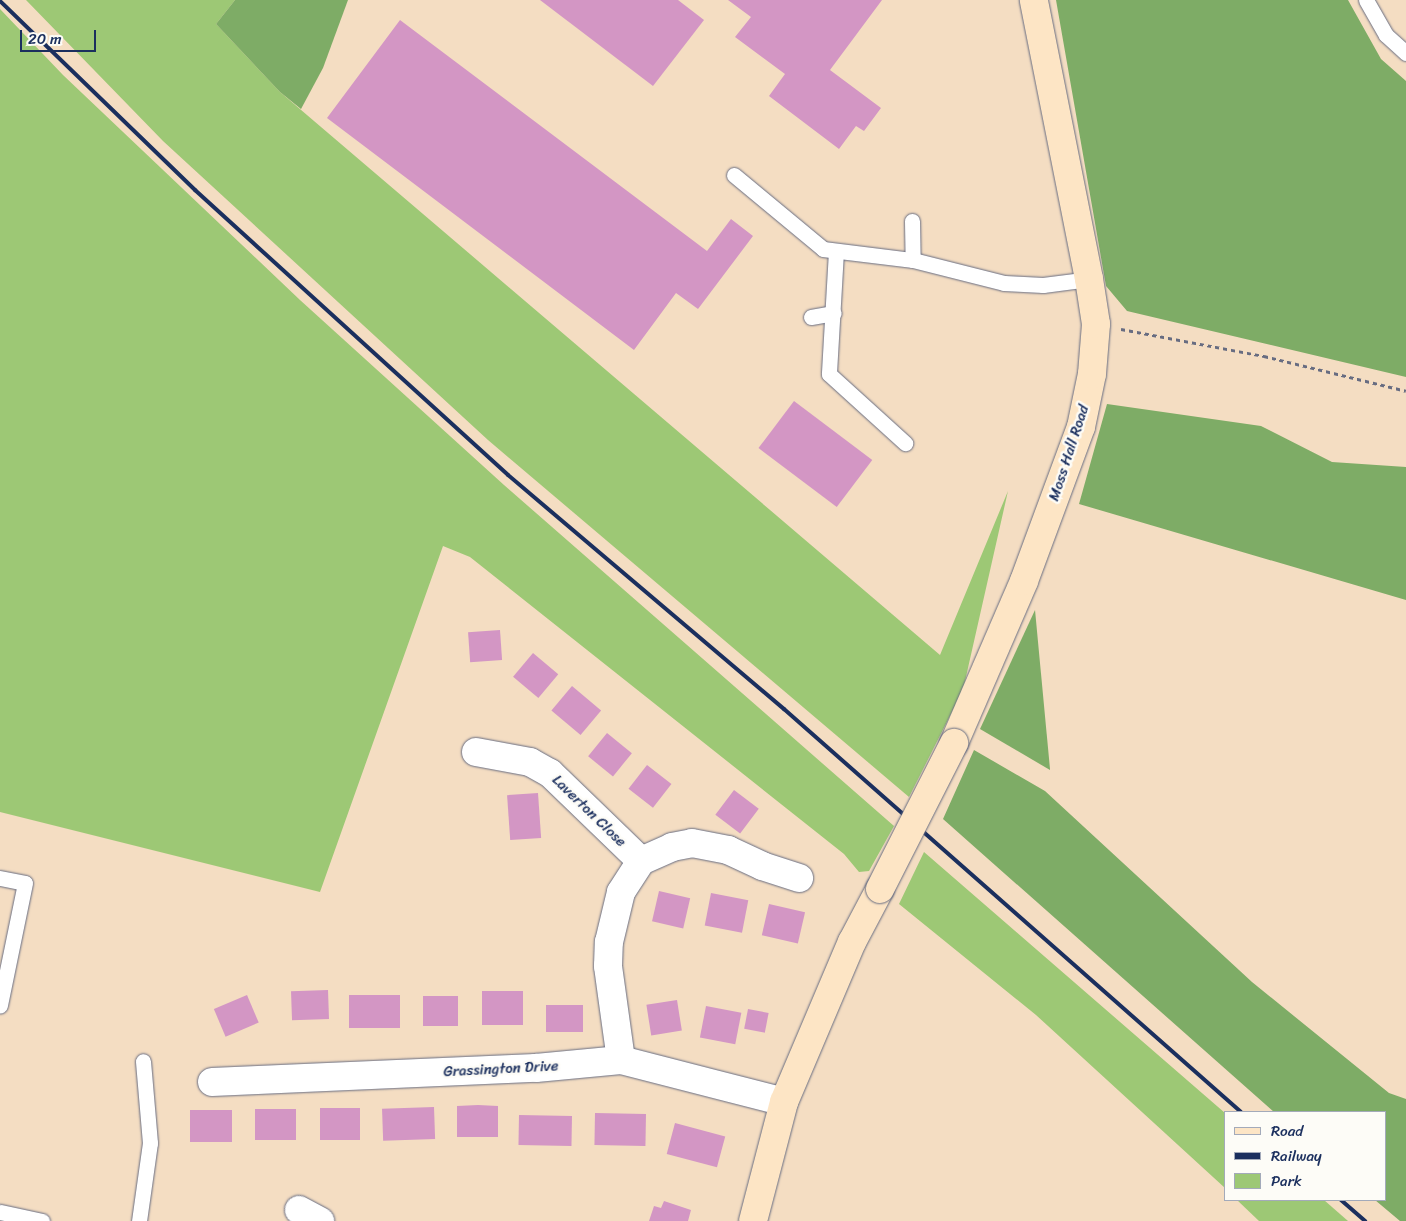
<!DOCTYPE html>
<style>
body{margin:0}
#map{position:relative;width:1406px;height:1221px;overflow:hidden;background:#f4ddc2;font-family:Sriracha,sans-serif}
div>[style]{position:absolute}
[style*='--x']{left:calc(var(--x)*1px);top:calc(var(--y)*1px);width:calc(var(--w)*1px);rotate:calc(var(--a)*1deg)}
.green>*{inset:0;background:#9dc875}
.forest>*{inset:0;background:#7eac66}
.building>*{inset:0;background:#d396c4;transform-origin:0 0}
.path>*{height:3px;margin-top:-1.5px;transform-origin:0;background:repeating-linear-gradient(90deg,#676c81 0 4px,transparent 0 8px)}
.roads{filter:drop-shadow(0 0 1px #676c81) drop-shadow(0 0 1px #676c81)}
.lane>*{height:15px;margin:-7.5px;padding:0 7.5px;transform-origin:7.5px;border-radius:7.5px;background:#fff}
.street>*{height:28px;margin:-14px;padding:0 14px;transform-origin:14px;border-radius:14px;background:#fff}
.secondary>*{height:28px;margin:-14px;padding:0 14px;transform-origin:14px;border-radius:14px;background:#fde5c5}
.rail>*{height:4px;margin:-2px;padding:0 2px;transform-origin:2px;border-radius:2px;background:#1b2f5e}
.bridges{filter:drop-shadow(0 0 1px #676c81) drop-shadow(0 0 1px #676c81)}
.secondary-bridge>*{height:28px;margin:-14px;padding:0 14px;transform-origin:14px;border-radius:14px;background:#fde5c5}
span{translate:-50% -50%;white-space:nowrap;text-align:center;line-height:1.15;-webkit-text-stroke:5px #fdfcf7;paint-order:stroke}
.street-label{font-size:15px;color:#1b2f5e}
.legend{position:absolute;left:1224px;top:1111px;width:162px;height:90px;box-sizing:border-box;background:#fdfcf7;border:1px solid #a3aaba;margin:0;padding:6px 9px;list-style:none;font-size:15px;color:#1b2f5e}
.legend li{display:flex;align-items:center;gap:10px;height:25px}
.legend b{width:25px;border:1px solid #a3aaba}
.scale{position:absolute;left:20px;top:30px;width:76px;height:22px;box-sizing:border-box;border:2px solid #1b2f5e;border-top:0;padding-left:6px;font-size:15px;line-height:18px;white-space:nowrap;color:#1b2f5e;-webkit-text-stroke:4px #fdfcf7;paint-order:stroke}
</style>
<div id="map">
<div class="green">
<i style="clip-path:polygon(26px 0,235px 0,216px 24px,280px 92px,940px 655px,1008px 491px,963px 690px,909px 797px,488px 440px,163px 141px)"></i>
<i style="clip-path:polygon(0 9px,63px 75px,300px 300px,504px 485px,894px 826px,869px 871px,859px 872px,844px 854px,470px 557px,443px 546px,320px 892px,0 812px)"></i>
<i style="clip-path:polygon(924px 852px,1225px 1113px,1225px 1188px,1036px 1015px,899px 904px)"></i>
<i style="clip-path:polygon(1237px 1200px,1324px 1200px,1348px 1221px,1259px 1221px)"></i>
</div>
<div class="forest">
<i style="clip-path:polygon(235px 0,348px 0,323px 68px,301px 109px,280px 92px,216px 24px)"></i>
<i style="clip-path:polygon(1056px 0,1348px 0,1381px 59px,1406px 81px,1406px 377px,1127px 311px,1106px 286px)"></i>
<i style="clip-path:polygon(1107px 404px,1261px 426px,1332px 462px,1406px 467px,1406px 600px,1079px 504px)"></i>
<i style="clip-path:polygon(1035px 610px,1050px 769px,1050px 770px,980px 729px)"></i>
<i style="clip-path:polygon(974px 750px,1045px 791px,1252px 982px,1389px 1093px,1406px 1099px,1406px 1221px,1400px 1221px,1375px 1200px,1385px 1200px,1385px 1112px,1274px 1112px,943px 819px)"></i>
</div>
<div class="building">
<i style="clip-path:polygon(540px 0,678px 0,704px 20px,653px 86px)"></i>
<i style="clip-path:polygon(728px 0,882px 0,830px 70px,881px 108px,864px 131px,856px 126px,839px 149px,769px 96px,785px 74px,735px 37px,751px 17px)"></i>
<i style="clip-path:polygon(400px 20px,707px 251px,731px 219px,753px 236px,698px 309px,676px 293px,634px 350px,327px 118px)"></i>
<i style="left:794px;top:401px;width:98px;height:59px;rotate:37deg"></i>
<i style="left:500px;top:630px;width:30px;height:32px;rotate:86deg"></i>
<i style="left:533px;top:653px;width:33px;height:31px;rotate:40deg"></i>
<i style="left:572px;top:686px;width:38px;height:32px;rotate:40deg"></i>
<i style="left:607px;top:733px;width:32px;height:30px;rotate:39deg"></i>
<i style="left:647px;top:765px;width:31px;height:30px;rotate:38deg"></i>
<i style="left:734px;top:790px;width:31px;height:31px;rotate:37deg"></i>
<i style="left:538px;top:793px;width:45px;height:31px;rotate:86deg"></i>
<i style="left:659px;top:891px;width:32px;height:31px;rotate:13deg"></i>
<i style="left:711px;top:893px;width:38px;height:33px;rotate:11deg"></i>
<i style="left:769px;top:904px;width:37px;height:32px;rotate:13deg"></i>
<i style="left:328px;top:990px;width:29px;height:37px;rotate:88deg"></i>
<i style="left:482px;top:991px;width:41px;height:34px"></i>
<i style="left:247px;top:995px;width:30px;height:36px;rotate:67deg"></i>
<i style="left:400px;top:995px;width:33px;height:51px;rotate:90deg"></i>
<i style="left:458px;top:996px;width:30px;height:35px;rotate:90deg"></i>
<i style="left:677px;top:1000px;width:31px;height:31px;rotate:81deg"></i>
<i style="left:546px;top:1005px;width:37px;height:27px"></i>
<i style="left:706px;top:1006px;width:36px;height:32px;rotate:11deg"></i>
<i style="left:748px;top:1009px;width:21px;height:20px;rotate:11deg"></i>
<i style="clip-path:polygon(478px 1105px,498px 1106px,498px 1137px,457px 1137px,457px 1106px)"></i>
<i style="left:434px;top:1107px;width:32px;height:52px;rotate:88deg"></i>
<i style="left:360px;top:1108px;width:32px;height:40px;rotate:90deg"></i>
<i style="left:296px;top:1109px;width:31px;height:41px;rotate:90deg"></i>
<i style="left:190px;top:1110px;width:42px;height:32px"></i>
<i style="left:595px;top:1113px;width:51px;height:32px;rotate:1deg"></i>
<i style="left:519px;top:1115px;width:53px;height:30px;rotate:1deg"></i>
<i style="left:675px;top:1123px;width:52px;height:32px;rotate:15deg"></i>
<i style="clip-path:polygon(664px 1201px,691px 1210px,688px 1221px,649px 1221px,654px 1206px,661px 1208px)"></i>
</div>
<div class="path">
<i style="--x:1121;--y:329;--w:146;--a:10.7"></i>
<i style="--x:1264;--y:356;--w:146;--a:13.8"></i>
</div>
<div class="roads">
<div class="lane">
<i style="--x:1366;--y:0;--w:40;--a:60.3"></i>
<i style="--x:1386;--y:35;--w:27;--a:42"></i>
<i style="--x:734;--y:175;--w:116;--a:39.7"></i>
<i style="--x:823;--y:249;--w:91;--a:7"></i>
<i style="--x:913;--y:260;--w:94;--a:14.2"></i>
<i style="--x:1004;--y:283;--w:39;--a:3"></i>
<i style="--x:1043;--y:285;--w:46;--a:-7.4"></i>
<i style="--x:912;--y:221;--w:39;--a:89"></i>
<i style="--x:836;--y:251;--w:123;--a:93.3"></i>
<i style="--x:829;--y:374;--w:103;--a:42.2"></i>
<i style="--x:811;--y:317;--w:23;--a:-10"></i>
<i style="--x:0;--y:878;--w:25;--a:11"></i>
<i style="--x:25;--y:883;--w:125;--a:101.6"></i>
<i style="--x:0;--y:1212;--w:43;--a:12.1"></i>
<i style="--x:139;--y:1221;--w:79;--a:-82"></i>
<i style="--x:150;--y:1143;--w:82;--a:-94.9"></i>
</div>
<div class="street">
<i style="--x:476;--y:752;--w:55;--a:10.5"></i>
<i style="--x:530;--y:762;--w:23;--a:29"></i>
<i style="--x:550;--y:773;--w:127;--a:44"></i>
<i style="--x:621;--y:1060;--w:95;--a:-97.9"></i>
<i style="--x:608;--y:966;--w:24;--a:-88"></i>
<i style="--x:609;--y:942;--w:51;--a:-76.5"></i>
<i style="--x:621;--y:892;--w:37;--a:-57"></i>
<i style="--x:641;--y:861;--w:34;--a:-24"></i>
<i style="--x:672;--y:847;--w:20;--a:-11"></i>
<i style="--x:692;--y:843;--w:37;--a:11"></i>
<i style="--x:728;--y:850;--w:38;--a:25"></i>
<i style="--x:762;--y:866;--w:39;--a:18"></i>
<i style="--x:212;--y:1082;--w:324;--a:-2.5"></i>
<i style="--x:536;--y:1068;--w:85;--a:-5.4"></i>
<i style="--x:621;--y:1060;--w:168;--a:14.4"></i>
<i style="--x:299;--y:1210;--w:24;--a:28"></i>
</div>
<div class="secondary">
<i style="--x:954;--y:743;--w:176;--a:-66.6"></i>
<i style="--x:1024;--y:581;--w:164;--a:-69.7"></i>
<i style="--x:1081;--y:427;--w:54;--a:-78.3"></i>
<i style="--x:1092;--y:374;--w:50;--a:-85.4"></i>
<i style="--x:1096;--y:324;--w:46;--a:-98.8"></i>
<i style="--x:1089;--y:279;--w:284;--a:-101.2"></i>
<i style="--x:753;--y:1221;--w:123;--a:-75.4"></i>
<i style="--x:784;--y:1102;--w:174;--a:-67"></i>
<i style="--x:852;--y:942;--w:60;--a:-62.2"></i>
</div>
</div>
<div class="rail">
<i style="--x:0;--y:1;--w:272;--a:44.1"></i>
<i style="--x:195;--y:190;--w:423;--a:42.3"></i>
<i style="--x:508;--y:475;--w:362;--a:40.3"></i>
<i style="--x:784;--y:709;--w:609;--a:41.41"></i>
<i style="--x:1341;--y:1200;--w:32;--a:41"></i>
</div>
<div class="bridges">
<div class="secondary-bridge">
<i style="--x:880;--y:889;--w:164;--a:-63.1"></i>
</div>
</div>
<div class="street-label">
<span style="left:1069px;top:453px;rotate:-72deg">Moss Hall Road</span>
<span style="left:589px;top:811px;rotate:44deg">Laverton Close</span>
<span style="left:501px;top:1069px;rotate:-3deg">Grassington Drive</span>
</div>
<ul class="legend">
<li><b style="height:6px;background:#fde5c5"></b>Road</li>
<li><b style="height:6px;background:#1b2f5e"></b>Railway</li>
<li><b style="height:14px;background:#9dc875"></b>Park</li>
</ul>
<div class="scale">20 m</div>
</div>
